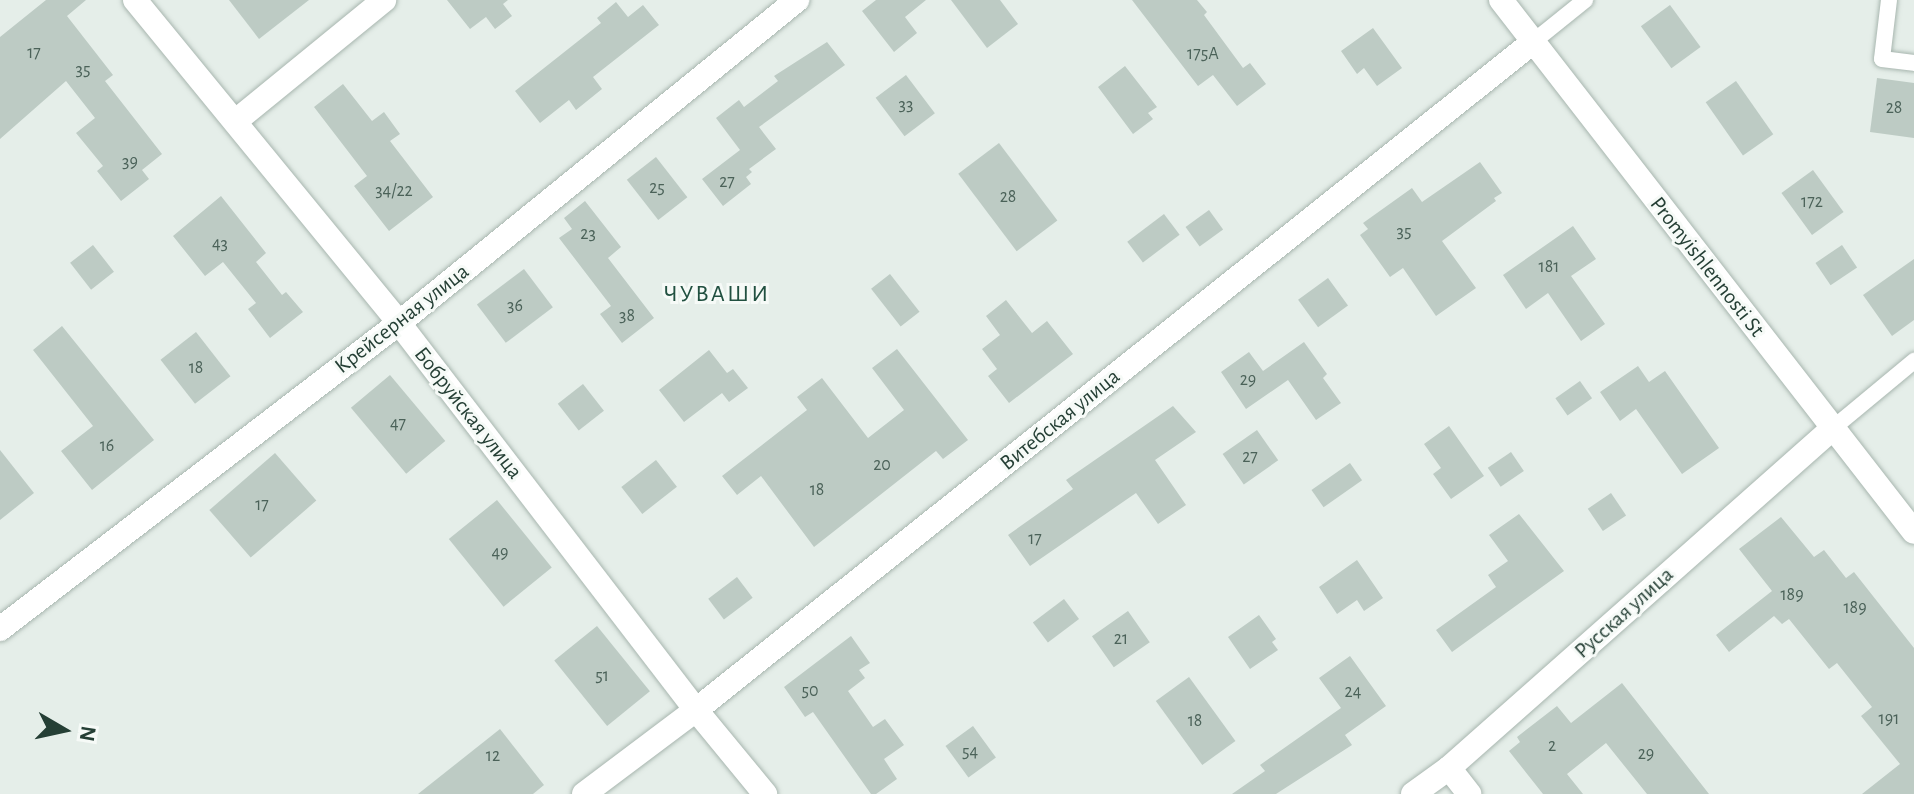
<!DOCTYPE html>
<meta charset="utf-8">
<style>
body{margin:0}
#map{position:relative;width:1914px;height:794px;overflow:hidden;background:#e5eee9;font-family:"Alegreya Sans",sans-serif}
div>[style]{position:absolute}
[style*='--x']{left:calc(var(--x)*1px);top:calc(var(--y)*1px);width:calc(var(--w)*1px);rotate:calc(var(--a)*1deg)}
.building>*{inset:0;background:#bdcbc4;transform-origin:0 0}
.roads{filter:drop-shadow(0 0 2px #a8b6af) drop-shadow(0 0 2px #a8b6af)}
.lane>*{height:16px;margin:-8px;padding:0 8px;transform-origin:8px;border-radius:8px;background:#fff}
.street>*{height:24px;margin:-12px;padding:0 12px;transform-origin:12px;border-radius:12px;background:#fff}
.secondary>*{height:24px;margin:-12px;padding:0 12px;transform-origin:12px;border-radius:12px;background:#fff}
span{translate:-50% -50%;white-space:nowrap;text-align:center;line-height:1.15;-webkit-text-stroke:6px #f6faf7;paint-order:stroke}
.number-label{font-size:18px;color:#4b6259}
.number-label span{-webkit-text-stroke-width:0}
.street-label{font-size:22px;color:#253f35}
.neighbourhood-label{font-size:24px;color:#215040;letter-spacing:2px}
.north{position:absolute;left:24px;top:690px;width:80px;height:80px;-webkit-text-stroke:6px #f6faf7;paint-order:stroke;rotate:99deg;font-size:22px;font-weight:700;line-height:32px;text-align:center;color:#253f35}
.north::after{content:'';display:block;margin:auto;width:28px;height:36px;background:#253f35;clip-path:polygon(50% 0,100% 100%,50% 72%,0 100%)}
</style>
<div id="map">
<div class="building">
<i style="clip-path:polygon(46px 0,86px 0,67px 16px,113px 75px,105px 81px,162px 154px,142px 170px,149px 179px,121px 201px,97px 171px,103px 166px,76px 133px,95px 118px,66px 81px,0 139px,0 37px)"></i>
<i style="clip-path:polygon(229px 0,309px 0,259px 39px)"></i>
<i style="clip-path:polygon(447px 0,508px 0,503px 4px,512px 16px,495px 29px,486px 17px,470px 29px)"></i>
<i style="clip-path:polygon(876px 0,926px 0,905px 17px,917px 33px,894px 52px,862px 11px)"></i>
<i style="clip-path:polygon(951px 0,1000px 0,1018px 24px,987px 48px)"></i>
<i style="clip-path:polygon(1132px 0,1197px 0,1207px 12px,1204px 15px,1243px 68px,1250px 63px,1266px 84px,1237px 106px,1213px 75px,1198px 86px)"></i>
<i style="clip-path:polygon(616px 2px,628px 17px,643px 5px,659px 25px,593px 77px,602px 89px,576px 110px,569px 100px,540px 123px,515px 91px,601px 23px,597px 18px)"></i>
<i style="left:1670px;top:5px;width:52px;height:36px;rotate:54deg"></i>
<i style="clip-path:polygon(1373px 28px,1402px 68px,1377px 86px,1364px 68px,1357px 74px,1341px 51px)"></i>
<i style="clip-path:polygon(827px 42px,845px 65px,759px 127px,776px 149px,749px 169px,752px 172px,746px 177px,751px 184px,723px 206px,702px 179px,740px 150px,716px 118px,739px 100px,744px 107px,778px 81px,774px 76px)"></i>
<i style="clip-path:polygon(1125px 66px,1157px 107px,1148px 113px,1153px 119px,1133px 134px,1098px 87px)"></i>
<i style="left:906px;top:75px;width:48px;height:38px;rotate:53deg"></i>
<i style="clip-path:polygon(1877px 78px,1914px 83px,1914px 138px,1870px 132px)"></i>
<i style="left:1736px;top:81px;width:65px;height:37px;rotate:55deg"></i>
<i style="clip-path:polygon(343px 84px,372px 121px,384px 112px,400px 134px,390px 141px,433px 197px,389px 231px,354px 186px,367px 176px,314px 107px)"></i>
<i style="left:999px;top:143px;width:97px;height:51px;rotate:53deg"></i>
<i style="left:656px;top:157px;width:51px;height:37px;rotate:52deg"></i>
<i style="clip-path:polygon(1480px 162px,1502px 193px,1494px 198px,1496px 201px,1442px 241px,1476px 288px,1436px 316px,1403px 268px,1390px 277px,1360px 235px,1368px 229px,1363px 223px,1412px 188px,1422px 202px)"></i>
<i style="left:1813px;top:170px;width:52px;height:39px;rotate:54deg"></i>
<i style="clip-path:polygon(221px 196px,266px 253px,256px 262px,282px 295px,286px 292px,303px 312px,270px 338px,248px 309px,256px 303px,223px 262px,205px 276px,173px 236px)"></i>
<i style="clip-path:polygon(585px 201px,621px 247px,608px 258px,654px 318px,622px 343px,600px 314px,611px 306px,559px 238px,572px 229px,564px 218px)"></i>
<i style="left:1209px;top:210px;width:24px;height:29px;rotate:54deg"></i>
<i style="left:1164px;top:214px;width:26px;height:46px;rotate:53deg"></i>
<i style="clip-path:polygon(1573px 226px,1596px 259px,1571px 276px,1605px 324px,1581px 341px,1548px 293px,1526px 309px,1503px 275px)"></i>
<i style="left:93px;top:245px;width:34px;height:29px;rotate:52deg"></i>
<i style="left:1842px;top:245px;width:27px;height:32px;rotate:56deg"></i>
<i style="clip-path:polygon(1914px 259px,1914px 320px,1892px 336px,1863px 295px)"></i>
<i style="left:524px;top:269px;width:48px;height:59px;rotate:53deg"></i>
<i style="left:890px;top:274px;width:48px;height:24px;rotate:52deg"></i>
<i style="left:1328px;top:278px;width:34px;height:37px;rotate:54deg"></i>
<i style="clip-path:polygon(1006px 300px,1032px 333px,1047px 321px,1073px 354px,1009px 403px,988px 376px,997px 369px,982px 349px,1000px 335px,986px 316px)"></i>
<i style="clip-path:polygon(62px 326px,154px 440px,92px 490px,61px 451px,93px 426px,33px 350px)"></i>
<i style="left:196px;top:332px;width:56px;height:45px;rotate:52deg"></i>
<i style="clip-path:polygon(1304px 342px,1327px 374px,1323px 378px,1341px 403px,1316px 420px,1288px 380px,1246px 409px,1221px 372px,1249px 352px,1263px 371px)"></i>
<i style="clip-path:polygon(897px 349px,968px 440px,943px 459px,936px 451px,814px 547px,761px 476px,737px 495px,722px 476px,807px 410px,797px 397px,822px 378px,868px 438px,904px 410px,872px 368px)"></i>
<i style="clip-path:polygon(709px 350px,727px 373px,733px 369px,748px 388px,729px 402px,722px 393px,684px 422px,659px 390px)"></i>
<i style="clip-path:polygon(1638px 366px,1649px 382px,1665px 371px,1719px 448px,1682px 474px,1636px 409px,1620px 421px,1600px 392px)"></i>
<i style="left:390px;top:375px;width:86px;height:51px;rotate:50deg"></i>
<i style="left:1580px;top:381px;width:21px;height:30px;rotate:55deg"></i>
<i style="left:583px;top:384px;width:34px;height:32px;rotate:52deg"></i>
<i style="clip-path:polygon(1173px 406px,1196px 432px,1155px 460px,1186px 505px,1158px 524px,1136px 493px,1030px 566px,1008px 535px,1073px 489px,1066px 480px)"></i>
<i style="clip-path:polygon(1449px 426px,1484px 476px,1451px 499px,1433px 474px,1441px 468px,1424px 444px)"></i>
<i style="left:1257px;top:430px;width:37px;height:42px;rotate:55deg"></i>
<i style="clip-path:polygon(0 450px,34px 493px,0 520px)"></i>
<i style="left:1511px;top:452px;width:23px;height:28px;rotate:56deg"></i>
<i style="left:275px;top:453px;width:63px;height:87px;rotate:49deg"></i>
<i style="left:656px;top:460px;width:34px;height:44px;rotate:52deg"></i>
<i style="left:1350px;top:463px;width:21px;height:47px;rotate:55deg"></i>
<i style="left:1611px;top:493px;width:27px;height:28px;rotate:56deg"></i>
<i style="left:497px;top:500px;width:87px;height:62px;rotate:51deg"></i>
<i style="clip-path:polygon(1519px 514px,1564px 571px,1452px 652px,1436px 630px,1496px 587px,1488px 575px,1508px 561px,1489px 535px)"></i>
<i style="clip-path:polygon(1781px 517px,1814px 557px,1824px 550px,1846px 578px,1854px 572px,1914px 648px,1914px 794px,1862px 794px,1900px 764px,1861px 716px,1872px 707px,1837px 663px,1829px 669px,1789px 619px,1782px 624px,1774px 616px,1729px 652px,1716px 635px,1772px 591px,1739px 549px)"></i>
<i style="clip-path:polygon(1357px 560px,1383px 598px,1364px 611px,1357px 600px,1337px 614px,1319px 587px)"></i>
<i style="left:737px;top:577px;width:26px;height:36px;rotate:53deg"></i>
<i style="left:1064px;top:599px;width:25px;height:39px;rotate:53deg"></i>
<i style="left:1128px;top:611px;width:38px;height:44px;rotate:55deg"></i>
<i style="clip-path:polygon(1259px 615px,1276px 639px,1272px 642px,1278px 650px,1250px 669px,1228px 637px)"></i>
<i style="left:597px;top:626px;width:84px;height:55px;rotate:51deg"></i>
<i style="clip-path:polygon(851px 636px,870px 663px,859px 670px,865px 678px,848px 691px,873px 727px,885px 719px,904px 745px,884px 759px,897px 779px,876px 794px,871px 794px,813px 712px,805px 717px,784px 687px)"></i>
<i style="clip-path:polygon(1350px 656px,1386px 706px,1345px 735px,1352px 745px,1276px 794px,1232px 794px,1265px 771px,1260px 765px,1341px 708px,1319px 678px)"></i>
<i style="left:1189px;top:677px;width:79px;height:41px;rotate:54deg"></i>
<i style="clip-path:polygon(1622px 683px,1709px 794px,1647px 794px,1606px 743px,1567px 774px,1583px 794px,1543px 794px,1509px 751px,1520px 742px,1517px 737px,1557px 706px,1571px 723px)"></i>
<i style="left:973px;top:726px;width:39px;height:34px;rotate:54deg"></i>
<i style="clip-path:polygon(500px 729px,544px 785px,533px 794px,418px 794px)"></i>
</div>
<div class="roads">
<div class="lane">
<i style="--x:1889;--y:0;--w:59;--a:96.8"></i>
<i style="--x:1882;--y:59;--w:32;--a:7"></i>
<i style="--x:1533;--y:42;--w:67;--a:-38.9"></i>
<i style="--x:1832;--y:429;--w:107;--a:-39.7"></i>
</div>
<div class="street">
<i style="--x:135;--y:0;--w:417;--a:50.7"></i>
<i style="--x:399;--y:323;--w:488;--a:52.5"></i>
<i style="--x:696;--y:710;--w:109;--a:50.6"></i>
<i style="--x:237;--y:120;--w:190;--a:-39.2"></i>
<i style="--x:0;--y:629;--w:503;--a:-37.49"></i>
<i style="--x:399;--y:323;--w:513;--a:-39.06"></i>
<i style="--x:1449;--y:768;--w:33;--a:52"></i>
<i style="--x:584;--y:794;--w:140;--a:-36.9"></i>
<i style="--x:696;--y:710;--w:1071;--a:-38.59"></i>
<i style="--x:1413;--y:794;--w:44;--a:-35.8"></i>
<i style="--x:1449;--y:768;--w:511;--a:-41.51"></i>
</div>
<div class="secondary">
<i style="--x:1501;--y:0;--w:673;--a:52.18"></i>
</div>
</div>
<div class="number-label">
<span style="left:34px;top:53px">17</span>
<span style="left:1203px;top:54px">175А</span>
<span style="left:83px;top:70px">35</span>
<span style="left:906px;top:105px">33</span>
<span style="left:1894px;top:108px">28</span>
<span style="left:130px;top:162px">39</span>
<span style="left:727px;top:182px">27</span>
<span style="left:657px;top:188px">25</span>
<span style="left:394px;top:191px">34/22</span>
<span style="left:1008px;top:197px">28</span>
<span style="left:1812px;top:202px">172</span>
<span style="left:1404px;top:232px">35</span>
<span style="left:588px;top:234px">23</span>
<span style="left:220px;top:244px">43</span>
<span style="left:1549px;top:267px">181</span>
<span style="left:515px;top:306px">36</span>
<span style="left:627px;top:316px">38</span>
<span style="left:196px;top:368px">18</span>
<span style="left:1248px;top:380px">29</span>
<span style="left:398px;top:424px">47</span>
<span style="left:107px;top:446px">16</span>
<span style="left:1250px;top:457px">27</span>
<span style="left:882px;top:465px">20</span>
<span style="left:817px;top:490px">18</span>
<span style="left:262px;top:505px">17</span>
<span style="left:1035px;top:539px">17</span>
<span style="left:500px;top:553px">49</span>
<span style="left:1792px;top:595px">189</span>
<span style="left:1855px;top:608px">189</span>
<span style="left:1121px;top:639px">21</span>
<span style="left:602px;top:676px">51</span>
<span style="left:810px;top:691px">50</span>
<span style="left:1353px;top:692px">24</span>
<span style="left:1889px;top:719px">191</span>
<span style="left:1195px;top:721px">18</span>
<span style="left:1552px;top:746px">2</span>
<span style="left:970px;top:752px">54</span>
<span style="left:1646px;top:754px">29</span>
<span style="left:493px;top:756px">12</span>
</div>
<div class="street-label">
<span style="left:1707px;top:267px;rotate:52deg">Promyishlennosti St</span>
<span style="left:402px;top:319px;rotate:-38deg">Крейсерная улица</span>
<span style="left:468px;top:413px;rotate:52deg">Бобруйская улица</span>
<span style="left:1060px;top:420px;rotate:-39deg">Витебская улица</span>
<span style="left:1624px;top:613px;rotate:-42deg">Русская улица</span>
</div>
<div class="neighbourhood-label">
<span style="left:717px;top:295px">ЧУВАШИ</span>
</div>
<div class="north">N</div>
</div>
